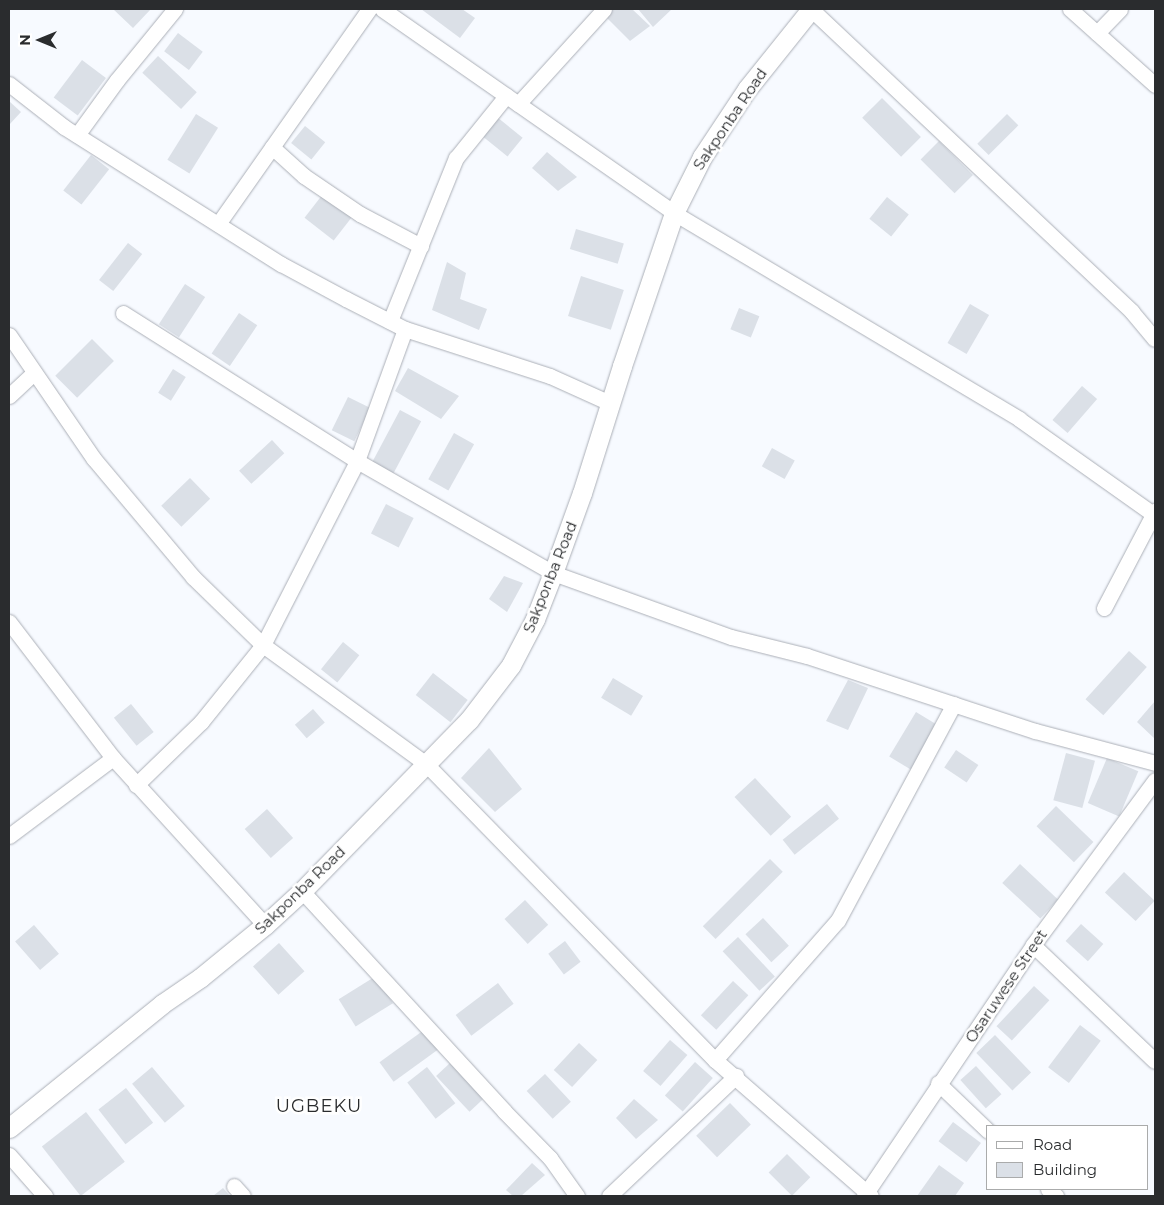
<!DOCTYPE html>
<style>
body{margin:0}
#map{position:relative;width:1164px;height:1205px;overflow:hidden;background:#f7faff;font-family:Montserrat,sans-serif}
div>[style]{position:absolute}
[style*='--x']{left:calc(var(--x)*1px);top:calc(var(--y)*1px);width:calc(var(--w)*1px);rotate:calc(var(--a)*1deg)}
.building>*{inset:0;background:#dbe0e7;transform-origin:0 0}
.roads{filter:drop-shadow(0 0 1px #abafb7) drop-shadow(0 0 1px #abafb7)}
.minor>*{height:15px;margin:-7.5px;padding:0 7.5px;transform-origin:7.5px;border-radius:7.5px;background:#fff}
.major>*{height:19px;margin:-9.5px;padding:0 9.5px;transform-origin:9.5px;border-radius:9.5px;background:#fff}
span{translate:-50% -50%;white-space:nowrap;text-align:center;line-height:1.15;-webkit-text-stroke:5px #fff;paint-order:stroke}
.street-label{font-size:15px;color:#2a2c2e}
.quarter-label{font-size:18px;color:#2a2c2e;letter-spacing:1px}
.frame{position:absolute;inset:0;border:10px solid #2a2c2e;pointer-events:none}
.legend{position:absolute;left:986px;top:1125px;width:162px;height:65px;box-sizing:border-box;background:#fff;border:1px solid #aaabab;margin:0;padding:6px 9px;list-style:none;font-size:15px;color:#2a2c2e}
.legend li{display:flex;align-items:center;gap:10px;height:25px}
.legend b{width:25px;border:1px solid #aaabab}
.north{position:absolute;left:15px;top:15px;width:50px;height:50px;-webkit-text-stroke:4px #fff;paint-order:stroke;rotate:270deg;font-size:14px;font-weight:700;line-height:20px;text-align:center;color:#2a2c2e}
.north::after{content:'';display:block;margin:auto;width:18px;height:22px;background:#2a2c2e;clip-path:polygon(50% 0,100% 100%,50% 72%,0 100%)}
</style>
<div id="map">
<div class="building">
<i style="clip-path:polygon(113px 9px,148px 9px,150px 10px,133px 28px)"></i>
<i style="clip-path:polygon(421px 9px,462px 9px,475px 18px,460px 38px)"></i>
<i style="clip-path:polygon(607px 9px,632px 9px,650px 26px,630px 41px,602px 13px)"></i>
<i style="clip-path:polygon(638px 9px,672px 9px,653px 27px)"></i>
<i style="left:178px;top:33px;width:31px;height:23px;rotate:37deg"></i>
<i style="left:158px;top:56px;width:53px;height:23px;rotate:43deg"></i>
<i style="left:82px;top:60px;width:30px;height:47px;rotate:37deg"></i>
<i style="left:882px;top:98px;width:55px;height:28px;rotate:45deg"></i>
<i style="clip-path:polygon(9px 101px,21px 112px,9px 125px)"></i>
<i style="left:196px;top:114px;width:26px;height:54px;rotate:32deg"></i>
<i style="left:1007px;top:114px;width:16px;height:42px;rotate:45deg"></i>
<i style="left:497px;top:117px;width:33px;height:24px;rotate:39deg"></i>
<i style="left:305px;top:126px;width:26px;height:22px;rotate:39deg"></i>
<i style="left:939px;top:141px;width:48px;height:26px;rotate:45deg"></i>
<i style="clip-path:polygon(547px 152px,577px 177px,558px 191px,532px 168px)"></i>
<i style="left:91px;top:155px;width:23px;height:45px;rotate:38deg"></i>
<i style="left:323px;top:194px;width:37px;height:30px;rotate:38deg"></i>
<i style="left:887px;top:197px;width:28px;height:28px;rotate:39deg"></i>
<i style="left:576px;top:229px;width:50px;height:21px;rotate:17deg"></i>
<i style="left:128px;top:243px;width:18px;height:47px;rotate:38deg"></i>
<i style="clip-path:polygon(447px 262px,466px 273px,460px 299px,487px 309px,479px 330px,432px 310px)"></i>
<i style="left:581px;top:276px;width:45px;height:42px;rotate:18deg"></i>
<i style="left:185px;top:284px;width:24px;height:48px;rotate:33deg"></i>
<i style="left:970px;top:304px;width:22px;height:45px;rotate:30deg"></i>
<i style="left:739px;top:308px;width:22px;height:23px;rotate:22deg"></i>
<i style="left:239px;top:313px;width:22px;height:49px;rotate:34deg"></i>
<i style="left:92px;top:339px;width:31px;height:52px;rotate:45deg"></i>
<i style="clip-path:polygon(408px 368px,459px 396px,441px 419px,395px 391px)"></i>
<i style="left:173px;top:369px;width:15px;height:28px;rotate:32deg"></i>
<i style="left:1082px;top:386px;width:20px;height:45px;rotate:41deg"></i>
<i style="left:348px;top:397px;width:25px;height:37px;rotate:26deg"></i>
<i style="left:400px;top:410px;width:24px;height:59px;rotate:28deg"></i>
<i style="left:454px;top:433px;width:23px;height:53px;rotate:29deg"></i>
<i style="left:272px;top:440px;width:18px;height:45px;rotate:47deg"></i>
<i style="left:772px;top:448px;width:26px;height:21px;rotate:29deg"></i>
<i style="left:190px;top:478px;width:29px;height:40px;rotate:46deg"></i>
<i style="left:386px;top:504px;width:31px;height:33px;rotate:27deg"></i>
<i style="clip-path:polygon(504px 576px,523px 583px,507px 612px,489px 599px)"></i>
<i style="left:343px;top:642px;width:21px;height:35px;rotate:39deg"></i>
<i style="left:1129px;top:651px;width:24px;height:65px;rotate:42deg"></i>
<i style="left:433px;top:673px;width:44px;height:28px;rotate:38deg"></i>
<i style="left:613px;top:678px;width:35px;height:23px;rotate:31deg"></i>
<i style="clip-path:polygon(848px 680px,868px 688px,848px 730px,826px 721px)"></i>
<i style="clip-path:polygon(1155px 701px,1155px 739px,1137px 722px)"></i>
<i style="left:131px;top:704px;width:36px;height:22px;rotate:51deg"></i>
<i style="left:313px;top:709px;width:18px;height:24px;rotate:49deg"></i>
<i style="left:916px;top:712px;width:26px;height:52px;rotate:31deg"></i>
<i style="clip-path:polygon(489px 748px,522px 789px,495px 812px,461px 778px)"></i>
<i style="left:956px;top:750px;width:27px;height:21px;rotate:34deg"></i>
<i style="left:1066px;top:753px;width:30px;height:49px;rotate:15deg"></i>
<i style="left:1107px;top:758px;width:34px;height:49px;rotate:23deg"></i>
<i style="left:755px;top:778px;width:53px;height:28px;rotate:47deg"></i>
<i style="left:827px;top:804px;width:19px;height:57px;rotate:51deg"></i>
<i style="left:1056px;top:806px;width:52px;height:28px;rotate:44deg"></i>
<i style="left:267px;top:809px;width:39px;height:30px;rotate:48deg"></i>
<i style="left:770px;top:859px;width:18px;height:95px;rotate:45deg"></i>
<i style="left:1020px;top:864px;width:52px;height:26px;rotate:43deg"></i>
<i style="left:1124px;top:872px;width:42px;height:28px;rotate:43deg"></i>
<i style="left:525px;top:900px;width:34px;height:28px;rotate:47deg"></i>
<i style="left:763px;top:918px;width:38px;height:24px;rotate:47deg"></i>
<i style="left:1081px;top:924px;width:30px;height:23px;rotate:42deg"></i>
<i style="left:34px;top:925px;width:38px;height:25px;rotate:49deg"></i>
<i style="left:738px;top:937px;width:54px;height:21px;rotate:47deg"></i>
<i style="left:565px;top:941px;width:26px;height:21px;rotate:53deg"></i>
<i style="left:279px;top:943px;width:38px;height:35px;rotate:48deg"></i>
<i style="left:376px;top:976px;width:32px;height:44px;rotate:58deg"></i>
<i style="left:733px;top:981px;width:21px;height:47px;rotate:43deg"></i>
<i style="left:498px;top:983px;width:26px;height:53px;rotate:53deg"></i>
<i style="left:1034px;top:986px;width:21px;height:55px;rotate:43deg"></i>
<i style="left:1080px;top:1025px;width:26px;height:53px;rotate:37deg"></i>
<i style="left:424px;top:1030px;width:24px;height:55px;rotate:54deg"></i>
<i style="left:995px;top:1035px;width:52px;height:26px;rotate:46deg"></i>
<i style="left:670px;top:1040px;width:23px;height:41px;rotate:41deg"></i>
<i style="left:579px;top:1043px;width:25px;height:37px;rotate:43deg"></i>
<i style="left:695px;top:1062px;width:24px;height:45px;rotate:42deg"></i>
<i style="left:450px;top:1063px;width:49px;height:19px;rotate:47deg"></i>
<i style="left:976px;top:1066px;width:38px;height:21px;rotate:48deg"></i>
<i style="left:152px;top:1067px;width:51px;height:26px;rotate:50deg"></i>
<i style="left:427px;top:1067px;width:46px;height:25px;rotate:52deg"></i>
<i style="left:545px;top:1074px;width:38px;height:25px;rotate:47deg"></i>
<i style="left:126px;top:1088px;width:44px;height:35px;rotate:52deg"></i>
<i style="clip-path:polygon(634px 1099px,658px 1120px,636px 1139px,616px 1118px)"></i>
<i style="left:730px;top:1103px;width:30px;height:47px;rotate:46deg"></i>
<i style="left:86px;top:1112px;width:63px;height:56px;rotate:52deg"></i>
<i style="left:953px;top:1122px;width:35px;height:24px;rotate:37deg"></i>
<i style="left:787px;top:1154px;width:33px;height:26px;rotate:45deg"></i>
<i style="clip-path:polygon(532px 1163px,545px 1175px,521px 1196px,513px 1196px,506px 1190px)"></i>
<i style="clip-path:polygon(939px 1165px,964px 1183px,955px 1196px,917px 1196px)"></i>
<i style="clip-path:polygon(223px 1188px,230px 1196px,213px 1196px)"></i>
</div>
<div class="roads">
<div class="minor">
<i style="--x:382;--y:9;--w:356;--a:34.9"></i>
<i style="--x:674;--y:213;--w:402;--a:30.8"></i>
<i style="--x:1019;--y:419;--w:164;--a:35.3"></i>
<i style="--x:811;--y:9;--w:441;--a:43.3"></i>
<i style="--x:1132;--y:312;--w:35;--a:50"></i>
<i style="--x:1070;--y:9;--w:114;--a:41.8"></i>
<i style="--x:1097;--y:33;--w:33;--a:-46"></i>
<i style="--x:9;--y:84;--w:70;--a:38"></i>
<i style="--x:64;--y:127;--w:257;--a:32.3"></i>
<i style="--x:281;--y:264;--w:74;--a:28.3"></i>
<i style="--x:346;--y:299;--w:66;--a:27"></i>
<i style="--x:405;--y:329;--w:152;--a:18"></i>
<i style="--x:550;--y:376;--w:66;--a:24.2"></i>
<i style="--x:518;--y:104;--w:128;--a:-47.8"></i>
<i style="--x:77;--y:135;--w:68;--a:-54"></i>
<i style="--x:117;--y:80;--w:92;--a:-50.8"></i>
<i style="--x:272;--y:147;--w:43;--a:42.2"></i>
<i style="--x:304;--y:176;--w:68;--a:34.2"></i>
<i style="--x:360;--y:214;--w:69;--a:27.7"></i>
<i style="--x:218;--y:224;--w:263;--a:-54.9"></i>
<i style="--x:123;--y:313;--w:277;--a:32.3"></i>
<i style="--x:357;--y:461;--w:226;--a:29.7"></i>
<i style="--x:553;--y:573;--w:189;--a:19.8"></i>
<i style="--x:731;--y:637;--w:78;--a:14"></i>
<i style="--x:807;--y:656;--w:240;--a:18.2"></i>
<i style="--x:1035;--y:731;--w:124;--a:14.9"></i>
<i style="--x:390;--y:321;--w:176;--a:-68"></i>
<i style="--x:456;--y:158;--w:80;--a:-51.1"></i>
<i style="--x:9;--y:335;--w:150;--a:55.6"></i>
<i style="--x:94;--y:459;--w:154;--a:50"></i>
<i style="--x:193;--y:577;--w:98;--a:44.2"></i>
<i style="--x:263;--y:645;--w:202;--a:36.1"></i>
<i style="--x:426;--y:764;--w:414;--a:45.7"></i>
<i style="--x:715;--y:1060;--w:207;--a:41.1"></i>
<i style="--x:9;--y:396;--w:34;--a:-43"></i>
<i style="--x:1104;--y:608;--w:110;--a:-62.3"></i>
<i style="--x:9;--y:622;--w:171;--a:52.6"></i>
<i style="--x:113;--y:758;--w:226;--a:47.7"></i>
<i style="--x:136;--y:785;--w:91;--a:-44.1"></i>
<i style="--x:201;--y:722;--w:99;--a:-51.2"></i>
<i style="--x:263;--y:645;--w:207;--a:-62.9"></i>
<i style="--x:357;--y:461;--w:140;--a:-70"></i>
<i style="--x:9;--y:836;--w:130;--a:-36.9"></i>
<i style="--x:302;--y:891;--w:299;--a:47.4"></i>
<i style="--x:504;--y:1111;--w:66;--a:45.6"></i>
<i style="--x:550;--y:1158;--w:47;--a:54.6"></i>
<i style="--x:1033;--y:945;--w:168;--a:43.6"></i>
<i style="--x:715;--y:1060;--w:186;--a:-48.7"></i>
<i style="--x:838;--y:920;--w:245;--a:-61.8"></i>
<i style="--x:938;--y:1083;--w:69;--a:43.8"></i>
<i style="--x:9;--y:1155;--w:55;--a:48.7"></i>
<i style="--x:234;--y:1186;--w:13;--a:48"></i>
<i style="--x:1048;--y:1189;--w:11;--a:41"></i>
<i style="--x:609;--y:1196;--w:175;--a:-43.4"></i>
<i style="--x:864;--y:1196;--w:303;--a:-56"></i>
<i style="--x:1033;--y:945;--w:205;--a:-53.5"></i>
</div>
<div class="major">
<i style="--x:9;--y:1128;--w:197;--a:-39"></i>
<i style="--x:162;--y:1004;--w:46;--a:-34.4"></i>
<i style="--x:200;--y:978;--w:84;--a:-39.2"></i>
<i style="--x:265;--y:925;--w:50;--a:-42.6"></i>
<i style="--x:302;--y:891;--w:239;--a:-45.7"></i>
<i style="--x:469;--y:720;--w:69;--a:-52.6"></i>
<i style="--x:511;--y:665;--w:52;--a:-62.4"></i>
<i style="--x:535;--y:619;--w:49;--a:-68.6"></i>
<i style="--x:553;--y:573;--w:85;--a:-70.1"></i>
<i style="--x:582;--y:493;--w:133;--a:-72.5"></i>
<i style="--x:622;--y:366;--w:162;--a:-71.2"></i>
<i style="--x:674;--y:213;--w:63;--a:-63.4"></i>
<i style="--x:702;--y:157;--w:82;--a:-56.5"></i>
<i style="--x:747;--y:89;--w:102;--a:-51.3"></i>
</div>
</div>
<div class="street-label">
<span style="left:730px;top:119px;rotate:-56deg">Sakponba Road</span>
<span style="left:550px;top:577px;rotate:-68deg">Sakponba Road</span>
<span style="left:300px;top:890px;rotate:-44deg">Sakponba Road</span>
<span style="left:1006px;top:986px;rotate:-56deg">Osaruwese Street</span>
</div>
<div class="quarter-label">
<span style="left:319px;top:1106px">UGBEKU</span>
</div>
<div class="frame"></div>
<ul class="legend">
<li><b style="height:6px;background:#fff"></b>Road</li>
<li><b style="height:14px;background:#dbe0e7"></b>Building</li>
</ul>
<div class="north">N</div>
</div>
